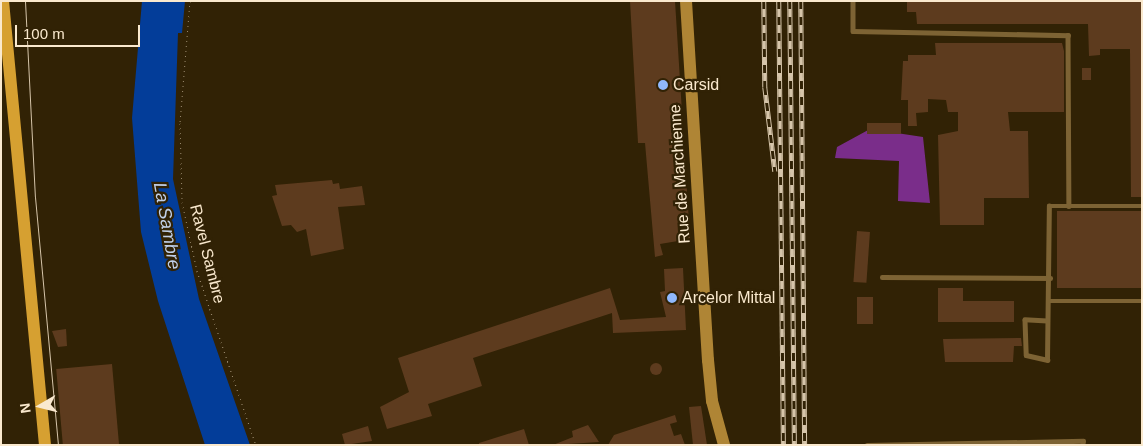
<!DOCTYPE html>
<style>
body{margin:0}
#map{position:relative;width:1143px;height:446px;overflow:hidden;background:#312205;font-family:Arial,sans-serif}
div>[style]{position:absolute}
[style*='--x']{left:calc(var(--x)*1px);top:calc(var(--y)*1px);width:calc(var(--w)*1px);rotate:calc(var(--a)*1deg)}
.forest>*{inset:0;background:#7a2d8a}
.water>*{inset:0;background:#033d99}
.building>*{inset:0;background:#5d3b1e;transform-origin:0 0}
.round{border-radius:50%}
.path>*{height:1px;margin-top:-0.5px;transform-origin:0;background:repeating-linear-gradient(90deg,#9a8a6e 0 1px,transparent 0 5px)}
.service>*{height:4.5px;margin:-2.25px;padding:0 2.25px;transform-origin:2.25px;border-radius:2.25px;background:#7d6334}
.secondary>*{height:12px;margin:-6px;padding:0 6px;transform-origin:6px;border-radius:6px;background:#af8535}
.primary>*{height:12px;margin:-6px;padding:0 6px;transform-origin:6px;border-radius:6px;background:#d6a031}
.tram>*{height:1px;margin:-0.5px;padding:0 0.5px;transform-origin:0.5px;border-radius:0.5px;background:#d6c5aa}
.rail>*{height:4.5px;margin-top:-2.25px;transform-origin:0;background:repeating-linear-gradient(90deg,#312205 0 8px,#d6c5aa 0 16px);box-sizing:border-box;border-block:1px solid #d6c5aa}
.dots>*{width:14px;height:14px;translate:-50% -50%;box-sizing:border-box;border:2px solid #312205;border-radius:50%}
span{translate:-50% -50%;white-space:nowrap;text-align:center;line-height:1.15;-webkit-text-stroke:4.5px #312205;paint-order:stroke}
.poi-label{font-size:16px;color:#fae9ce}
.left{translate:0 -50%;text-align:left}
.street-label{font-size:16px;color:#fae9ce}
.water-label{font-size:18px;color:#c1d0e9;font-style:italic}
.frame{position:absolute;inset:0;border:2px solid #fae9ce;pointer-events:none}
.north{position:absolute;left:15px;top:381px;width:50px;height:50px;-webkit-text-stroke:4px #312205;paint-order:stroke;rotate:262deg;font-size:14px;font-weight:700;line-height:20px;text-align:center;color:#fae9ce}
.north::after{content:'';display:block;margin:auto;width:18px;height:22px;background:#fae9ce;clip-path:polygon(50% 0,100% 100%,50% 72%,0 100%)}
.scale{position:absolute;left:15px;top:25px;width:125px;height:22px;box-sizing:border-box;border:2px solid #fae9ce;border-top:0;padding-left:6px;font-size:15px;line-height:18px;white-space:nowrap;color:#fae9ce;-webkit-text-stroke:4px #312205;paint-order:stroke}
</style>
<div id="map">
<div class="forest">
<i style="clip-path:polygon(870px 129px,923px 137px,930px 203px,898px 201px,899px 161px,835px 158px,837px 147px)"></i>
</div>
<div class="water">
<i style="clip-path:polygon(142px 1px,185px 1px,182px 33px,178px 33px,173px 179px,199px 299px,250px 445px,205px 445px,158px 301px,141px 232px,132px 118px)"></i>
</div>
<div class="building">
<i style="clip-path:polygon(630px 1px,675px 1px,690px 239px,660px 244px,663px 255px,655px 257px,645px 143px,638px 143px)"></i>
<i style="clip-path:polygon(907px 1px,1142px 1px,1142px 197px,1131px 197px,1130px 49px,1100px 49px,1100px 55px,1089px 56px,1088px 24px,917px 24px,916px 12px,907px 12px)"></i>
<i style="clip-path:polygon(935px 43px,1062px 43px,1064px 51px,1064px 112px,1008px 112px,1010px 131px,1028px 131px,1029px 198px,984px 198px,984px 225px,940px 225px,938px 135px,958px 131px,958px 112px,948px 112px,946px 100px,928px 99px,928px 112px,916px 113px,917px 126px,908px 126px,908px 100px,901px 100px,903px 61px,908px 61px,908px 55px,936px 55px)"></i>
<i style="left:1082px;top:68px;width:9px;height:12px"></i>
<i style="left:867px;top:123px;width:34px;height:11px"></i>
<i style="clip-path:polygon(332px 180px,333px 184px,339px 183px,340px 189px,362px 186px,365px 205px,338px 207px,344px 249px,311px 256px,306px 229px,297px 232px,291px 225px,282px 226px,272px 196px,277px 195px,275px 185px)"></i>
<i style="left:1057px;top:211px;width:85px;height:77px"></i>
<i style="left:857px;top:231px;width:13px;height:51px;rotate:4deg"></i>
<i style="clip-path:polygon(683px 268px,686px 330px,613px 333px,612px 313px,473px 358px,482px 386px,428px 404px,432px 416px,387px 429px,380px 407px,409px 392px,398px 358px,610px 288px,620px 320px,666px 317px,660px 292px,665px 291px,664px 269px)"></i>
<i style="clip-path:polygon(938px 288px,963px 288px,963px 301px,1014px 301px,1014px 322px,938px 322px)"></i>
<i style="left:857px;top:297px;width:16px;height:27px"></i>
<i style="clip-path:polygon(66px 329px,67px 346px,58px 347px,52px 331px)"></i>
<i style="clip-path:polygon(1021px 338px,1022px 346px,1014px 346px,1013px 362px,945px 362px,943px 339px)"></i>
<i class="round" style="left:650px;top:363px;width:12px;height:12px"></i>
<i style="left:112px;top:364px;width:81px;height:56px;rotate:85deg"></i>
<i style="clip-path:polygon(701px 406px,707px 445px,693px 445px,689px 407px)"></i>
<i style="clip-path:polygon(675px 415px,677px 422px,670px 424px,674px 436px,681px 434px,685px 445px,608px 445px,614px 435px)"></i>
<i style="clip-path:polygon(588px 425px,599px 442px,553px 445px,573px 437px,572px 431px)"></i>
<i style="clip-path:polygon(368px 426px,372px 441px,345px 445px,342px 434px)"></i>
<i style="clip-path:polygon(524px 429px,529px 445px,479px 445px,479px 443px)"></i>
</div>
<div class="path">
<i style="--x:190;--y:1;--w:122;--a:94.7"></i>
<i style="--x:180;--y:123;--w:79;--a:88.5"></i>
<i style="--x:182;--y:202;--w:71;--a:77.7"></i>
<i style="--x:197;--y:271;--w:184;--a:71.3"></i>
</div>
<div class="service">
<i style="--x:853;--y:1;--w:30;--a:90"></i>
<i style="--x:853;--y:31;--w:215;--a:1.1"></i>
<i style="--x:1068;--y:35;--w:171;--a:89.7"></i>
<i style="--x:1069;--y:206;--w:73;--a:0"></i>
<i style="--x:882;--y:277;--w:168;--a:0.3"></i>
<i style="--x:1050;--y:301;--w:92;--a:0"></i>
<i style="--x:1047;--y:321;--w:22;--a:-177"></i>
<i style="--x:1025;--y:320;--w:35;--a:88"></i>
<i style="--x:1026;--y:355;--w:22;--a:13"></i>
<i style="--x:1047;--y:360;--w:154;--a:-89.3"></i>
<i style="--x:1049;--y:206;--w:20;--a:0"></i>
<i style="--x:867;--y:445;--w:216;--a:-1.1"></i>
<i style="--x:1083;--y:441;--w:4;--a:90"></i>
</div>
<div class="secondary">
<i style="--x:686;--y:1;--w:360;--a:86.5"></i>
<i style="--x:708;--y:360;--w:41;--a:84.4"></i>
<i style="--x:712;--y:401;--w:46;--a:74.7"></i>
</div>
<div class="primary">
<i style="--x:3;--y:1;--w:446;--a:84.6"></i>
</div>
<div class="tram">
<i style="--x:25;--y:1;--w:196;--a:87.1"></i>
<i style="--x:35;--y:197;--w:249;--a:84.7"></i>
</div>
<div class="rail">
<i style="--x:764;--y:1;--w:86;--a:89.3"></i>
<i style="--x:765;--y:87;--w:85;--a:83.2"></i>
<i style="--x:779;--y:1;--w:444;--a:89.4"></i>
<i style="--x:790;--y:1;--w:444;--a:89.4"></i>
<i style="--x:801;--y:1;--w:444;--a:89.5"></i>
</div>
<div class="dots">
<i style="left:663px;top:85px;background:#90b8fd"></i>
<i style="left:672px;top:298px;background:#90b8fd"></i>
</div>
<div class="poi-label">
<span class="left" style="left:673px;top:85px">Carsid</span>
<span class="left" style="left:682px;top:298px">Arcelor Mittal</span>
</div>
<div class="street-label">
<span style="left:680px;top:174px;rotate:-94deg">Rue de Marchienne</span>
<span style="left:207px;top:254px;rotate:76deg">Ravel Sambre</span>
</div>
<div class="water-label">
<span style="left:167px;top:226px;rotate:80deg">La Sambre</span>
</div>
<div class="frame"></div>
<div class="north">N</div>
<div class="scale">100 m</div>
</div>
